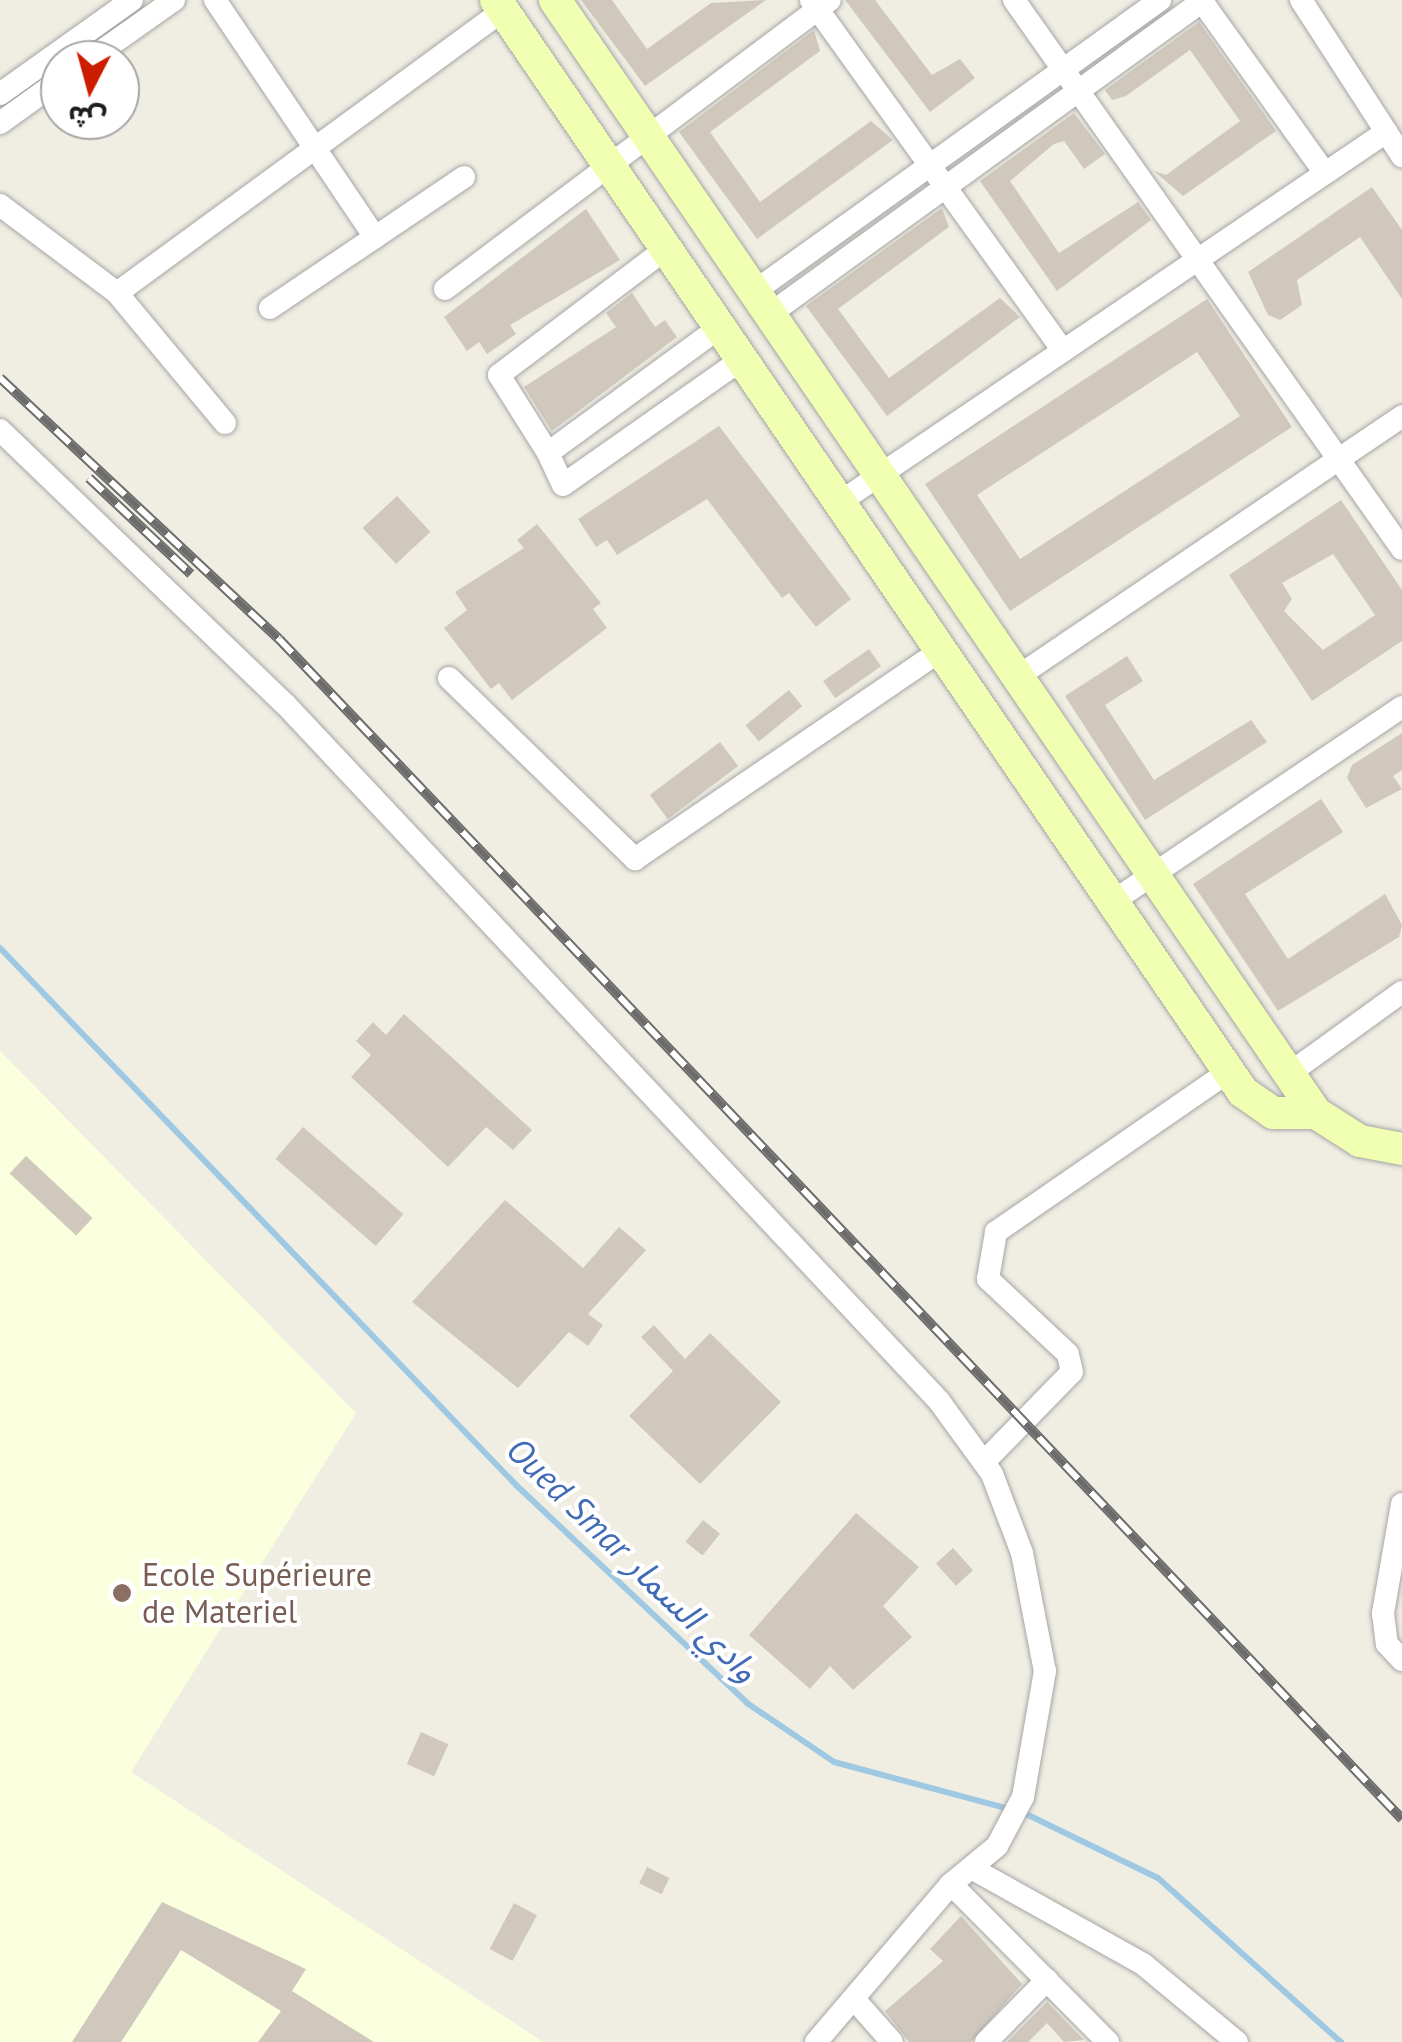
<!DOCTYPE html>
<meta charset="utf-8">
<style>
body{margin:0}
#map{position:relative;width:1402px;height:2042px;overflow:hidden;background:#f0eee3;font-family:"PT Sans","Noto Sans Arabic",sans-serif}
div>[style]{position:absolute}
[style*='--x']{left:calc(var(--x)*1px);top:calc(var(--y)*1px);width:calc(var(--w)*1px);rotate:calc(var(--a)*1deg)}
.education>*{inset:0;background:#faffdd}
.stream>*{height:6px;margin:-3px;padding:0 3px;transform-origin:3px;border-radius:3px;background:#9fc9e2}
.building>*{inset:0;background:#d0c8bc;transform-origin:0 0}
.roads{filter:drop-shadow(0 0 2px #a5a5a5) drop-shadow(0 0 2px #a5a5a5)}
.street>*{height:22px;margin:-11px;padding:0 11px;transform-origin:11px;border-radius:11px;background:#fff}
.secondary>*{height:32px;margin:-16px;padding:0 16px;transform-origin:16px;border-radius:16px;background:#f0ffb2}
.rail>*{height:10px;margin-top:-5px;transform-origin:0;background:repeating-linear-gradient(90deg,#fff 0 19px,#6c6c6c 0 38px);box-sizing:border-box;border-block:2px solid #6c6c6c}
.dots>*{width:28px;height:28px;translate:-50% -50%;box-sizing:border-box;border:5px solid #fff;border-radius:50%}
span{translate:-50% -50%;white-space:nowrap;text-align:center;line-height:1.15;-webkit-text-stroke:8px #fff;paint-order:stroke}
.education-label{font-size:32px;color:#785e54}
.left{translate:0 -50%;text-align:left}
.water-label{font-size:35px;color:#426bb6;font-style:italic}
.north{position:absolute;left:40px;top:40px;width:100px;height:100px;box-sizing:border-box;background:#fff;border:2px solid #a5a5a5;border-radius:50%;rotate:186deg;font-size:28px;font-weight:700;line-height:40px;text-align:center;color:#1e1e1e}
.north::after{content:'';display:block;margin:auto;width:35px;height:45px;background:#cc1d00;clip-path:polygon(50% 0,100% 100%,50% 72%,0 100%)}
</style>
<div id="map">
<div class="education">
<i style="clip-path:polygon(0 1051px,356px 1413px,131px 1772px,543px 2042px,0 2042px)"></i>
</div>
<div class="stream">
<i style="--x:0;--y:948;--w:745;--a:46.14"></i>
<i style="--x:516;--y:1485;--w:318;--a:43.3"></i>
<i style="--x:747;--y:1703;--w:105;--a:34.1"></i>
<i style="--x:834;--y:1762;--w:181;--a:15"></i>
<i style="--x:1022;--y:1812;--w:151;--a:25.9"></i>
<i style="--x:1158;--y:1878;--w:246;--a:41.9"></i>
</div>
<div class="building">
<i style="clip-path:polygon(581px 0,612px 0,647px 49px,711px 3px,766px 0,645px 86px)"></i>
<i style="clip-path:polygon(845px 0,875px 0,932px 75px,960px 59px,975px 78px,930px 112px)"></i>
<i style="clip-path:polygon(1199px 22px,1276px 131px,1183px 196px,1154px 171px,1166px 175px,1240px 121px,1190px 50px,1126px 96px,1112px 100px,1105px 90px)"></i>
<i style="clip-path:polygon(814px 30px,820px 51px,710px 132px,760px 202px,871px 121px,893px 140px,757px 239px,679px 132px)"></i>
<i style="clip-path:polygon(1074px 113px,1105px 154px,1084px 169px,1064px 141px,1054px 144px,1010px 181px,1059px 253px,1138px 202px,1151px 220px,1057px 291px,980px 181px)"></i>
<i style="clip-path:polygon(1372px 187px,1402px 230px,1402px 299px,1360px 237px,1297px 280px,1302px 305px,1280px 320px,1268px 315px,1248px 272px)"></i>
<i style="clip-path:polygon(942px 208px,949px 227px,838px 309px,889px 378px,1000px 298px,1020px 317px,887px 416px,806px 306px)"></i>
<i style="clip-path:polygon(586px 209px,620px 260px,510px 325px,516px 334px,487px 354px,479px 342px,467px 351px,444px 317px)"></i>
<i style="clip-path:polygon(632px 293px,655px 327px,665px 320px,677px 337px,552px 431px,524px 387px,616px 327px,606px 313px)"></i>
<i style="clip-path:polygon(evenodd,1207px 299px,1292px 427px,1010px 611px,925px 484px,1207px 299px,1197px 352px,1240px 416px,1020px 559px,977px 495px,1197px 352px)"></i>
<i style="clip-path:polygon(719px 426px,851px 599px,816px 627px,789px 593px,782px 598px,707px 499px,617px 555px,607px 540px,596px 547px,578px 519px)"></i>
<i style="left:397px;top:496px;width:49px;height:47px;rotate:47deg"></i>
<i style="clip-path:polygon(evenodd,1341px 500px,1402px 590px,1402px 641px,1312px 701px,1229px 575px,1341px 500px,1333px 554px,1375px 615px,1323px 650px,1284px 611px,1292px 599px,1282px 583px,1333px 554px)"></i>
<i style="clip-path:polygon(537px 524px,601px 603px,593px 609px,607px 628px,512px 700px,499px 683px,491px 689px,444px 628px,467px 610px,455px 592px,524px 548px,517px 540px)"></i>
<i style="left:869px;top:649px;width:21px;height:56px;rotate:55deg"></i>
<i style="clip-path:polygon(1127px 656px,1143px 681px,1105px 705px,1154px 780px,1251px 720px,1267px 742px,1145px 820px,1065px 696px)"></i>
<i style="left:789px;top:690px;width:21px;height:56px;rotate:51deg"></i>
<i style="clip-path:polygon(1402px 733px,1402px 770px,1393px 776px,1402px 789px,1366px 808px,1347px 778px,1352px 765px)"></i>
<i style="left:720px;top:742px;width:30px;height:88px;rotate:53deg"></i>
<i style="clip-path:polygon(1321px 799px,1343px 832px,1245px 894px,1288px 959px,1385px 894px,1402px 925px,1399px 937px,1278px 1011px,1193px 884px)"></i>
<i style="clip-path:polygon(404px 1014px,532px 1130px,513px 1150px,486px 1127px,448px 1167px,351px 1077px,371px 1055px,356px 1041px,373px 1022px,386px 1035px)"></i>
<i style="left:303px;top:1127px;width:133px;height:42px;rotate:41deg"></i>
<i style="left:26px;top:1156px;width:91px;height:24px;rotate:43deg"></i>
<i style="clip-path:polygon(505px 1200px,583px 1268px,619px 1227px,646px 1250px,588px 1314px,603px 1325px,588px 1346px,569px 1332px,518px 1388px,412px 1302px)"></i>
<i style="clip-path:polygon(654px 1325px,685px 1359px,710px 1333px,781px 1402px,700px 1484px,629px 1416px,673px 1371px,641px 1337px)"></i>
<i style="clip-path:polygon(856px 1513px,919px 1567px,883px 1606px,912px 1637px,853px 1690px,830px 1666px,810px 1689px,749px 1635px)"></i>
<i style="left:703px;top:1520px;width:22px;height:28px;rotate:39deg"></i>
<i style="left:953px;top:1548px;width:30px;height:23px;rotate:48deg"></i>
<i style="left:421px;top:1732px;width:30px;height:35px;rotate:24deg"></i>
<i style="left:647px;top:1867px;width:25px;height:18px;rotate:26deg"></i>
<i style="clip-path:polygon(162px 1902px,306px 1969px,292px 1991px,374px 2042px,258px 2042px,281px 2011px,181px 1950px,121px 2042px,72px 2042px)"></i>
<i style="left:514px;top:1903px;width:26px;height:52px;rotate:28deg"></i>
<i style="clip-path:polygon(961px 1916px,1022px 1984px,971px 2042px,909px 2042px,885px 2011px,943px 1961px,930px 1949px)"></i>
<i style="clip-path:polygon(1047px 2002px,1084px 2040px,1064px 2042px,1047px 2023px,1028px 2042px,1007px 2042px)"></i>
</div>
<div class="roads">
<div class="street">
<i style="--x:215;--y:0;--w:286;--a:56"></i>
<i style="--x:811;--y:0;--w:432;--a:54.3"></i>
<i style="--x:1014;--y:0;--w:672;--a:54.75"></i>
<i style="--x:1201;--y:0;--w:213;--a:54.4"></i>
<i style="--x:1301;--y:0;--w:186;--a:57.1"></i>
<i style="--x:89;--y:60;--w:104;--a:-35.2"></i>
<i style="--x:0;--y:94;--w:162;--a:-35.5"></i>
<i style="--x:0;--y:123;--w:74;--a:-35.6"></i>
<i style="--x:0;--y:205;--w:146;--a:36.9"></i>
<i style="--x:117;--y:293;--w:169;--a:50.3"></i>
<i style="--x:445;--y:289;--w:481;--a:-36.9"></i>
<i style="--x:755;--y:291;--w:499;--a:-35.7"></i>
<i style="--x:117;--y:293;--w:478;--a:-36.2"></i>
<i style="--x:270;--y:308;--w:234;--a:-34"></i>
<i style="--x:770;--y:314;--w:536;--a:-35.89"></i>
<i style="--x:716;--y:330;--w:208;--a:143.8"></i>
<i style="--x:548;--y:453;--w:35;--a:65"></i>
<i style="--x:563;--y:485;--w:214;--a:-35.1"></i>
<i style="--x:0;--y:430;--w:395;--a:43.9"></i>
<i style="--x:285;--y:704;--w:956;--a:46.82"></i>
<i style="--x:939;--y:1401;--w:90;--a:54"></i>
<i style="--x:992;--y:1474;--w:85;--a:69.2"></i>
<i style="--x:1022;--y:1553;--w:120;--a:79"></i>
<i style="--x:1045;--y:1671;--w:128;--a:99.9"></i>
<i style="--x:1023;--y:1797;--w:55;--a:118"></i>
<i style="--x:997;--y:1846;--w:60;--a:140.4"></i>
<i style="--x:951;--y:1884;--w:208;--a:130.5"></i>
<i style="--x:548;--y:453;--w:92;--a:-122.1"></i>
<i style="--x:499;--y:375;--w:207;--a:-37.1"></i>
<i style="--x:840;--y:502;--w:660;--a:-34.12"></i>
<i style="--x:1017;--y:677;--w:465;--a:-34.1"></i>
<i style="--x:449;--y:678;--w:260;--a:44.2"></i>
<i style="--x:635;--y:859;--w:369;--a:-34.3"></i>
<i style="--x:1109;--y:904;--w:353;--a:-33.9"></i>
<i style="--x:1290;--y:1073;--w:138;--a:-35.9"></i>
<i style="--x:985;--y:1461;--w:124;--a:-45.7"></i>
<i style="--x:1072;--y:1372;--w:18;--a:-103"></i>
<i style="--x:1068;--y:1354;--w:110;--a:-136.8"></i>
<i style="--x:988;--y:1279;--w:48;--a:-80.3"></i>
<i style="--x:996;--y:1232;--w:282;--a:-34.6"></i>
<i style="--x:1402;--y:1504;--w:111;--a:99.9"></i>
<i style="--x:1383;--y:1613;--w:31;--a:83"></i>
<i style="--x:1387;--y:1644;--w:22;--a:47"></i>
<i style="--x:973;--y:1869;--w:195;--a:29.2"></i>
<i style="--x:1143;--y:1964;--w:122;--a:39.7"></i>
<i style="--x:951;--y:1884;--w:223;--a:45.2"></i>
<i style="--x:854;--y:1999;--w:57;--a:48.5"></i>
<i style="--x:986;--y:2042;--w:87;--a:-45.5"></i>
</div>
<div class="secondary">
<i style="--x:496;--y:0;--w:1323;--a:55.63"></i>
<i style="--x:1243;--y:1092;--w:37;--a:35"></i>
<i style="--x:1273;--y:1113;--w:43;--a:0"></i>
<i style="--x:555;--y:0;--w:1348;--a:55.64"></i>
<i style="--x:1316;--y:1113;--w:52;--a:32.5"></i>
<i style="--x:1360;--y:1141;--w:43;--a:10.8"></i>
</div>
</div>
<div class="rail">
<i style="--x:0;--y:378;--w:382;--a:43.1"></i>
<i style="--x:279;--y:639;--w:1629;--a:46.42"></i>
<i style="--x:89;--y:478;--w:140;--a:43.3"></i>
</div>
<div class="dots">
<i style="left:122px;top:1593px;background:#8d6e63"></i>
</div>
<div class="education-label">
<span class="left" style="left:142px;top:1593px">Ecole Supérieure<br>de Materiel</span>
</div>
<div class="water-label">
<span style="left:633px;top:1559px;rotate:44deg">Oued Smar وادي السمار</span>
</div>
<div class="north">ش</div>
</div>
